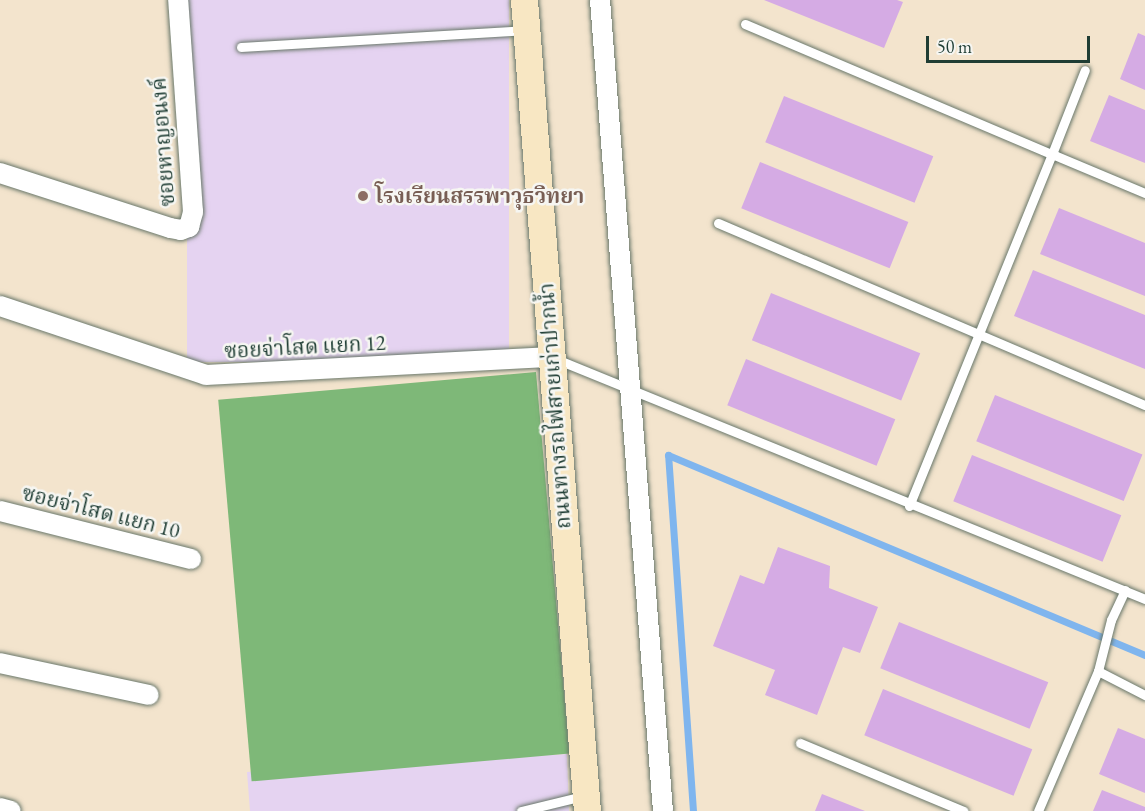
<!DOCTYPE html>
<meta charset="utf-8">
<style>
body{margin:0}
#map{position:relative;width:1145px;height:811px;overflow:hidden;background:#f3e4cd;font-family:"EB Garamond","Noto Serif Thai",serif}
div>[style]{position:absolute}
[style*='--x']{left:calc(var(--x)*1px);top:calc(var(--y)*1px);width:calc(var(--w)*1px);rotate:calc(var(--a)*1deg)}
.built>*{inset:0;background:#e5d3f1;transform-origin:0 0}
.forest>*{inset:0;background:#7eb878;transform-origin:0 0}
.stream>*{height:7px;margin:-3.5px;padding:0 3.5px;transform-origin:3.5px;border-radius:3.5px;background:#7fb5ee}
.building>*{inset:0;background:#d5abe4;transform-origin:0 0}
.roads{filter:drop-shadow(0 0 2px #69776a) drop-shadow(0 0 2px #69776a)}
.service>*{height:9px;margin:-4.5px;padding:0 4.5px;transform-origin:4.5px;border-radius:4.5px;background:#fff}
.minor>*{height:20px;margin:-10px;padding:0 10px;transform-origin:10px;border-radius:10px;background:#fff}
.secondary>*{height:27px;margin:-13.5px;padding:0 13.5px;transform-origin:13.5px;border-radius:13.5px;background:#f8e7c3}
.dots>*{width:16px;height:16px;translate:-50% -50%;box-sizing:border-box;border:3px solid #f6f6f2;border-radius:50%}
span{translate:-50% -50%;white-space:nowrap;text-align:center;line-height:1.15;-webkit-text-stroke:5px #f6f6f2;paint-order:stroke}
.street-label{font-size:21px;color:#1f3d34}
.education-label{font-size:21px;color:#785e54;font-weight:700}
.left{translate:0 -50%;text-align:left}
.scale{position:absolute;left:926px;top:36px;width:164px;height:27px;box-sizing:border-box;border:3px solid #1f3d34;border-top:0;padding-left:8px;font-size:18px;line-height:21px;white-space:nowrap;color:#1f3d34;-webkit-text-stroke:4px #f6f6f2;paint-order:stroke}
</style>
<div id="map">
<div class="built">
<i style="left:187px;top:0;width:322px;height:362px"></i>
<i style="clip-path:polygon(567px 754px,569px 811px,250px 811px,247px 772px)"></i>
</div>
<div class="forest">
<i style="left:536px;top:372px;width:383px;height:319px;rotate:85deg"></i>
</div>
<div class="stream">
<i style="--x:693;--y:811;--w:357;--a:-94"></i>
<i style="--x:668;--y:455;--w:517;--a:22.75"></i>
</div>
<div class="building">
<i style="clip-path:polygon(764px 0,897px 0,903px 2px,884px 48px)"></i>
<i style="clip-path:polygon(1138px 33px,1145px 36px,1145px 90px,1120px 79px)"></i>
<i style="clip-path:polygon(1109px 95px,1145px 110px,1145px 163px,1090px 141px)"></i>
<i style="left:784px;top:96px;width:161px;height:50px;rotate:22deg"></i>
<i style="left:760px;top:162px;width:160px;height:50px;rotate:22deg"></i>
<i style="clip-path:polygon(1059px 208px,1145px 243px,1145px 296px,1040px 254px)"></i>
<i style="clip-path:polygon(1033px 270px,1145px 315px,1145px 369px,1014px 316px)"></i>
<i style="left:771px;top:293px;width:161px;height:51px;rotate:22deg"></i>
<i style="left:746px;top:359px;width:161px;height:50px;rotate:22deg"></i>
<i style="left:995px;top:395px;width:159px;height:50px;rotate:22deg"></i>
<i style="left:972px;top:455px;width:161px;height:50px;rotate:22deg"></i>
<i style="clip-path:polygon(778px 547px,830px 566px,829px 588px,878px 607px,860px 653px,843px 647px,817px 715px,765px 695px,775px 670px,713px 646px,740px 575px,764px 584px)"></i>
<i style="left:899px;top:622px;width:161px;height:50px;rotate:22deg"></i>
<i style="left:883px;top:689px;width:161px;height:50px;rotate:22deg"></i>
<i style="clip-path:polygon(1118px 728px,1145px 739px,1145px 793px,1099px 774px)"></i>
<i style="clip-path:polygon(1102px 790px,1145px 807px,1145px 811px,1093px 811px)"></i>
<i style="clip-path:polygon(822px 794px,865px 811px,815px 811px)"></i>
</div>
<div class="roads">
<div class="service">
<i style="--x:745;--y:24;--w:333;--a:23"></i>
<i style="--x:1052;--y:154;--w:90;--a:-68.6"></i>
<i style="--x:241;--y:47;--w:283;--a:-3.4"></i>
<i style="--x:718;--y:223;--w:464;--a:23.1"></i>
<i style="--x:556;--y:359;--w:636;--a:22.17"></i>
<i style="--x:909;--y:506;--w:380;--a:-67.9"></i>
<i style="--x:1052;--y:154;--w:101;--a:22.8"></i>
<i style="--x:1098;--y:671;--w:53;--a:27.1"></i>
<i style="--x:800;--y:743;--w:177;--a:22.6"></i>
<i style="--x:521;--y:811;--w:64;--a:-13.6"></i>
<i style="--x:1038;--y:811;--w:152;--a:-66.8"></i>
<i style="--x:1098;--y:671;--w:53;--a:-75.7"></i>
<i style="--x:1111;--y:620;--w:33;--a:-65"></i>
</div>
<div class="minor">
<i style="--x:600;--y:0;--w:813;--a:85.56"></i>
<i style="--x:0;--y:173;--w:179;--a:17.9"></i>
<i style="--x:170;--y:228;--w:11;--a:10"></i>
<i style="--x:181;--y:230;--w:9;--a:-21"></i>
<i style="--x:189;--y:227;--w:16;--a:-75"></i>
<i style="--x:193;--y:212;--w:213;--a:-94"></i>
<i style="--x:0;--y:306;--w:217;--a:18.5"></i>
<i style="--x:206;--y:375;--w:346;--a:-3"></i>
<i style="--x:0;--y:511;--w:197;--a:14.1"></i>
<i style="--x:0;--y:663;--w:152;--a:12.1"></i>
<i style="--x:0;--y:808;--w:11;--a:15"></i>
</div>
<div class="secondary">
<i style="--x:524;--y:0;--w:813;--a:85.56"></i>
</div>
</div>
<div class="dots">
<i style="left:363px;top:196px;background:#8d6e63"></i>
</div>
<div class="street-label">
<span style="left:163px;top:142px;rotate:-94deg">ซอยหาญอนงค์</span>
<span style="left:305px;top:347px;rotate:-3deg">ซอยจ่าโสด แยก 12</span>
<span style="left:555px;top:406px;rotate:-94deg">ถนนทางรถไฟสายเก่าปากน้ำ</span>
<span style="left:101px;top:512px;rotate:14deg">ซอยจ่าโสด แยก 10</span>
</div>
<div class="education-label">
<span class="left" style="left:375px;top:196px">โรงเรียนสรรพาวุธวิทยา</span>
</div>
<div class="scale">50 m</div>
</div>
